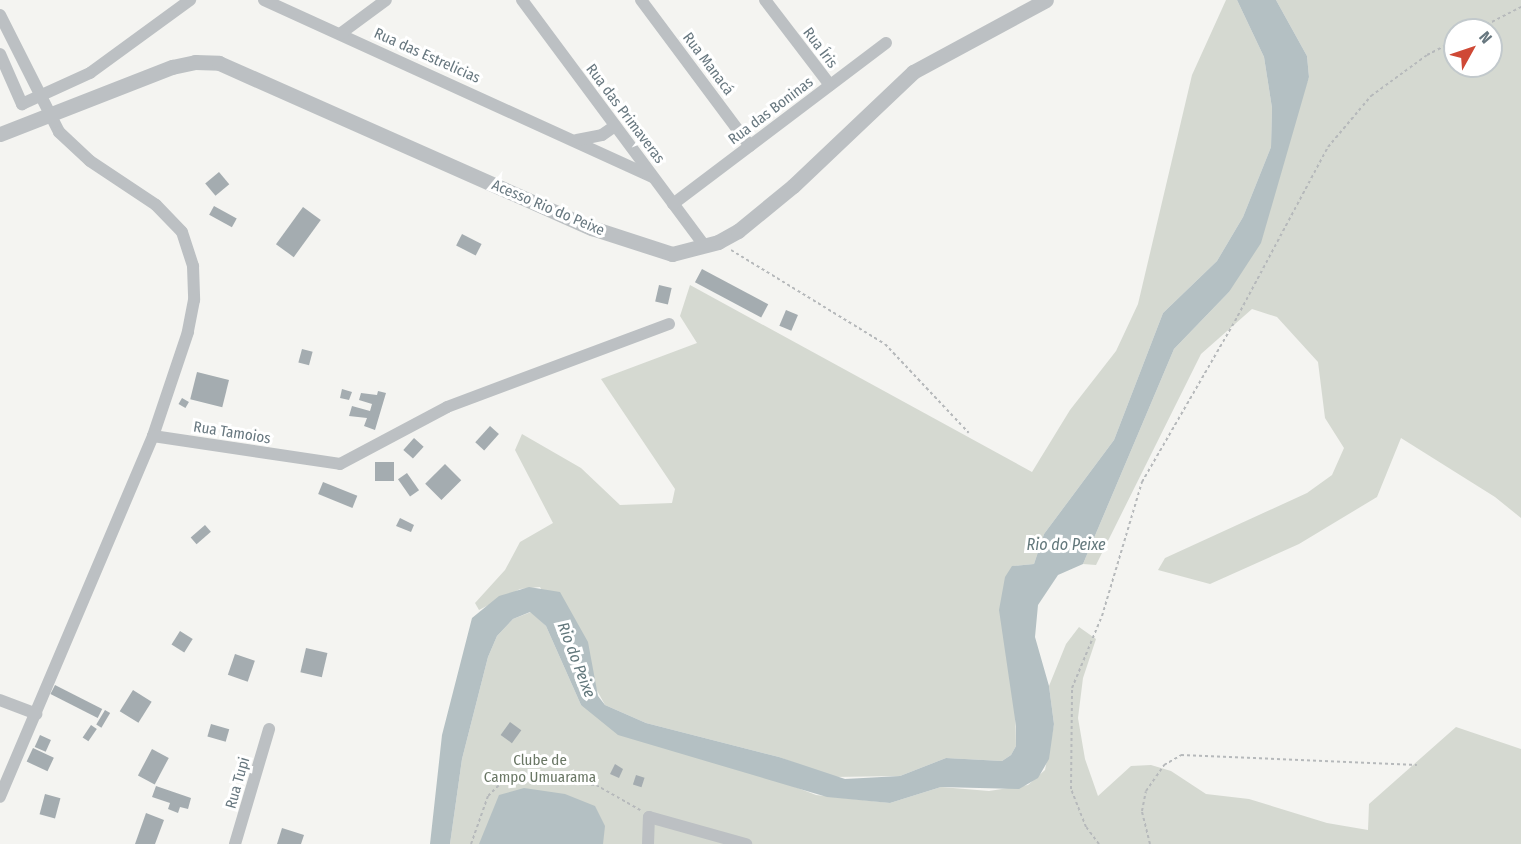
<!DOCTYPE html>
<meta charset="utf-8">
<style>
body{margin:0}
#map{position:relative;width:1521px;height:844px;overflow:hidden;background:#f4f4f1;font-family:"Fira Sans Condensed",sans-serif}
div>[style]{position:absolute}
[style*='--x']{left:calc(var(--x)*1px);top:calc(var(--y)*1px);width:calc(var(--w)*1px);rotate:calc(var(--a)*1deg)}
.green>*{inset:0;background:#d5d9d1}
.water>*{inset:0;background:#b4c0c3}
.building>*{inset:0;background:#a4acb0;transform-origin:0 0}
.path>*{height:2px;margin-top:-1px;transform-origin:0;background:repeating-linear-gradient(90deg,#b6b9bb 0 3px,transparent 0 6px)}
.minor>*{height:12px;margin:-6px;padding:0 6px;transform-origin:6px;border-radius:6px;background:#bcc0c3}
.tertiary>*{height:15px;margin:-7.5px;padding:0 7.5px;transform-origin:7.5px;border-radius:7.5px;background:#bcc0c3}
span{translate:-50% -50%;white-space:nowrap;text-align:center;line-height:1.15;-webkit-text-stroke:6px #fff;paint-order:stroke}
.street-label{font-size:15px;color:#67777f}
.park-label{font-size:15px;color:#6a7765}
.water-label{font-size:16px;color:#63787c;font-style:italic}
.north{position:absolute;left:1443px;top:18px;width:60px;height:60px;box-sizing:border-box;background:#fff;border:2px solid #c2c9cc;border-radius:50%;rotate:50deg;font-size:16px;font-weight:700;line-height:24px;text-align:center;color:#67777f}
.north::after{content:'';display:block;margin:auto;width:21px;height:27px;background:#cf4936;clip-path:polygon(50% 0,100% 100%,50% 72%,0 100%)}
</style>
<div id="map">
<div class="green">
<i style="clip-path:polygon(1226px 0,1237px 0,1264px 57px,1272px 108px,1271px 147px,1243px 217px,1217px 261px,1163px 313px,1114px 440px,1044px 534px,1034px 564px,1013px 566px,1016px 746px,1011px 755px,1002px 761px,946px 758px,900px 776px,832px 777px,779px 757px,646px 723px,605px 705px,540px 587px,520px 589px,479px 610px,475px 603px,505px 570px,520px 542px,553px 523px,515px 450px,522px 434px,581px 468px,620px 505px,672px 503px,675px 489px,601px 379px,697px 343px,680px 316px,690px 285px,1032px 472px,1070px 410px,1116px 351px,1138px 304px,1192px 75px)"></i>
<i style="clip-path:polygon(evenodd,1276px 0,1521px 0,1521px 518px,1495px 497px,1401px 438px,1377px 497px,1299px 544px,1210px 584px,1158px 570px,1165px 558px,1307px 493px,1332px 475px,1344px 448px,1325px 418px,1318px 362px,1277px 317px,1252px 309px,1201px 354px,1096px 565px,1083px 564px,1174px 349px,1229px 292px,1309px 77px,1307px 56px,1276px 0,1455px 30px,1491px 30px,1491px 66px,1455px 66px,1455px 30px)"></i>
<i style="clip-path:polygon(531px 612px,546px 626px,581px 705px,816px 795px,890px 803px,941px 787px,989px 791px,1028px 785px,1045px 770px,1054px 724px,1049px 686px,1066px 644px,1079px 627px,1096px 639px,1083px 678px,1078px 718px,1085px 759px,1098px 796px,1131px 766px,1151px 765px,1171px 771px,1206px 794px,1249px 799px,1327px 823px,1368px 830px,1369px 804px,1456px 727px,1521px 749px,1521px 844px,450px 844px,462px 759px,488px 657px,497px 636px,513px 619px)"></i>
</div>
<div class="water">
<i style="clip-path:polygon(1237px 0,1276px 0,1307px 56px,1309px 77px,1261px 243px,1229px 292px,1174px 349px,1083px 564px,1058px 575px,1038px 605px,1035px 637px,1049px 686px,1054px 724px,1049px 759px,1038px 778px,1019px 789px,941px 787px,890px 803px,827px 797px,618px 735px,581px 705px,546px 626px,530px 612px,513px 619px,497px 636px,488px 657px,462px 759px,450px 844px,430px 844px,442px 735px,472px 618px,499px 596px,529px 587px,560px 592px,588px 642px,598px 696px,605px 705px,646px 723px,779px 757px,845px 779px,900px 776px,946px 758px,1002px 761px,1011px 755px,1016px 746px,1016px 726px,999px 610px,1005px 577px,1012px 566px,1034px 564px,1044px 534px,1114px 440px,1163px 313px,1217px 261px,1243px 217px,1271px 147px,1272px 108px,1264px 57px)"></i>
<i style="clip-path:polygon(524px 788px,565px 794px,595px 806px,605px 826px,603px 844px,479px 844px,499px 795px)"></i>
</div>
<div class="building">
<i style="left:219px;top:172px;width:16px;height:18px;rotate:50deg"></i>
<i style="left:214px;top:206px;width:26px;height:10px;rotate:29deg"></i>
<i style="left:303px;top:207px;width:22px;height:46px;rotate:36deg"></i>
<i style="left:462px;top:234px;width:22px;height:13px;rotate:27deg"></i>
<i style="left:702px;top:269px;width:75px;height:15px;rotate:28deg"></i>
<i style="left:659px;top:285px;width:13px;height:17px;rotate:13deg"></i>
<i style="left:786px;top:310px;width:13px;height:17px;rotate:23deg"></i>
<i style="left:302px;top:349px;width:11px;height:14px;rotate:15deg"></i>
<i style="left:197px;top:372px;width:33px;height:28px;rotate:14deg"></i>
<i style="clip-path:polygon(342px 389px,352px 392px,349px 400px,340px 398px)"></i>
<i style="clip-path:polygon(378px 391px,386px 393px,375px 430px,364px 426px,367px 418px,349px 416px,352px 406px,370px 411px,372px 404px,359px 400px,361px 393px,377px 395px)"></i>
<i style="left:182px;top:398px;width:8px;height:7px;rotate:30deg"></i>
<i style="left:490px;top:426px;width:12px;height:22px;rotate:42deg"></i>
<i style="left:414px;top:438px;width:13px;height:16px;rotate:42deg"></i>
<i style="left:375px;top:462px;width:19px;height:19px"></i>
<i style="left:445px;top:464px;width:23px;height:28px;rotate:45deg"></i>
<i style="left:407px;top:473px;width:21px;height:11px;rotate:55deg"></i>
<i style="left:323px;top:482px;width:37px;height:13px;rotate:22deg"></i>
<i style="clip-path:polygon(400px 518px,414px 525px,411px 532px,396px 526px)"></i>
<i style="left:205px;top:525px;width:9px;height:19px;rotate:49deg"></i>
<i style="left:180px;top:631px;width:15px;height:16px;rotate:32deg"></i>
<i style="left:306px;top:648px;width:22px;height:25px;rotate:13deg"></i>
<i style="left:235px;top:654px;width:21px;height:22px;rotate:19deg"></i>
<i style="left:55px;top:685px;width:53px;height:10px;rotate:27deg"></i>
<i style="left:133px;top:690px;width:22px;height:25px;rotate:32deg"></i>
<i style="left:105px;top:710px;width:6px;height:17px;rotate:31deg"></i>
<i style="left:510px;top:722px;width:14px;height:16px;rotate:36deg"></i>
<i style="left:211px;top:724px;width:19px;height:13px;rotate:16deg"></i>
<i style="left:91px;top:725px;width:7px;height:15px;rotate:34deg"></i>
<i style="left:40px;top:735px;width:12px;height:13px;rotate:24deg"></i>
<i style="left:33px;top:748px;width:23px;height:15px;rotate:25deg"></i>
<i style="left:152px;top:749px;width:19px;height:30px;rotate:28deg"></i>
<i style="clip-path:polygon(615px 764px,623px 769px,619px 778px,610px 774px)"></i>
<i style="left:636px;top:775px;width:9px;height:10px;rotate:18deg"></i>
<i style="clip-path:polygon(156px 786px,191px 798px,188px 809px,180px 807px,178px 813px,168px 809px,170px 803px,152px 797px)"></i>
<i style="left:45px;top:794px;width:16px;height:21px;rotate:15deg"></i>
<i style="clip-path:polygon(146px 813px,164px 820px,155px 844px,135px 844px)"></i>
<i style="clip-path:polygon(282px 828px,304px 835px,301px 844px,277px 844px)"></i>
</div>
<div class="path">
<i style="--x:1476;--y:30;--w:51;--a:-27.1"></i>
<i style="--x:731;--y:250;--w:180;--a:31.4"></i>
<i style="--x:885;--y:344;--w:122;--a:46.7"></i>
<i style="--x:471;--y:844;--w:51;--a:-70.5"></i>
<i style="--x:488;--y:796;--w:17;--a:-45"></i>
<i style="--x:500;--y:784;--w:20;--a:-18"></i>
<i style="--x:519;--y:778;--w:77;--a:5.2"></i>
<i style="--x:596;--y:785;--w:51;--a:29.6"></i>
<i style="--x:1099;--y:844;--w:21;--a:-127"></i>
<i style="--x:1086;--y:827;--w:41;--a:-111.5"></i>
<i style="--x:1071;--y:789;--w:101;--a:-89.4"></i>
<i style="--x:1072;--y:688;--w:78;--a:-67.4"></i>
<i style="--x:1102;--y:616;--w:140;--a:-73.4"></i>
<i style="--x:1142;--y:482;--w:186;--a:-60"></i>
<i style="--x:1235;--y:321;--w:197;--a:-61.9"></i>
<i style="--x:1328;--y:147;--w:67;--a:-49.9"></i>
<i style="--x:1371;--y:96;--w:69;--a:-36.2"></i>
<i style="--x:1427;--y:55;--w:31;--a:-27"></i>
<i style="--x:1150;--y:844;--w:34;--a:-104"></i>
<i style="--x:1142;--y:811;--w:20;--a:-79"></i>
<i style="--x:1146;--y:791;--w:32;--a:-55"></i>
<i style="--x:1164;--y:765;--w:20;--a:-30"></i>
<i style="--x:1181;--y:755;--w:236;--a:2.4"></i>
</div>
<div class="minor">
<i style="--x:264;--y:0;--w:427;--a:24.5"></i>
<i style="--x:522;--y:0;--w:307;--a:53.4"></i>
<i style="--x:641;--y:0;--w:182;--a:53.3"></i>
<i style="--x:765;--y:0;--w:107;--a:52.6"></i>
<i style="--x:0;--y:15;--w:131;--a:63.2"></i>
<i style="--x:59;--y:132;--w:42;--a:43.1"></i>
<i style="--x:90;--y:161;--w:79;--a:33.7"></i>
<i style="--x:156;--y:205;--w:37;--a:46"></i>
<i style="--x:182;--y:232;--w:36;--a:72"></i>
<i style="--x:193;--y:266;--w:34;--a:88"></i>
<i style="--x:194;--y:300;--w:33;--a:101"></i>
<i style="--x:188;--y:332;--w:110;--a:108.6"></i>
<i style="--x:153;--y:436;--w:392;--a:113"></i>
<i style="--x:340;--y:34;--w:57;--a:-36.5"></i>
<i style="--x:0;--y:54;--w:55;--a:66.3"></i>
<i style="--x:22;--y:104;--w:75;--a:-24.5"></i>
<i style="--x:90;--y:73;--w:124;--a:-36.1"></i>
<i style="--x:577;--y:140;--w:25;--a:-11"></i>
<i style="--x:602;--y:135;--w:16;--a:-35"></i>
<i style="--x:673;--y:204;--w:267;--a:-37.1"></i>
<i style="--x:153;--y:436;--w:189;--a:8.5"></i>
<i style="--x:340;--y:464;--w:121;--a:-28"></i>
<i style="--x:447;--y:407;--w:237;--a:-20.5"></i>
<i style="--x:0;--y:700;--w:39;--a:21"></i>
<i style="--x:235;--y:844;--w:120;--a:-73.5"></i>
<i style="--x:648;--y:844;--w:27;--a:-88"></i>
<i style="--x:649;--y:817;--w:101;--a:15.6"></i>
</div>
<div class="tertiary">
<i style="--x:0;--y:134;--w:185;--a:-21.3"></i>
<i style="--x:172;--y:67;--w:24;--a:-12"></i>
<i style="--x:195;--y:62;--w:24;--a:2"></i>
<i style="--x:219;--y:63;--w:408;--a:23.9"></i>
<i style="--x:592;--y:228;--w:84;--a:18"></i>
<i style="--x:672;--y:254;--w:48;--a:-14.6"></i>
<i style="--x:718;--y:242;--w:23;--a:-29"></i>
<i style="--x:738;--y:231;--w:71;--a:-39.3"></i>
<i style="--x:793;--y:186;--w:166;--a:-43.5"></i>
<i style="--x:913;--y:72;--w:151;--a:-28.4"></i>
</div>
<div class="street-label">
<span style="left:820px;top:48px;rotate:53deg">Rua Íris</span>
<span style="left:427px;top:56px;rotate:24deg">Rua das Estrelicias</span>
<span style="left:708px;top:64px;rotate:53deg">Rua Manacá</span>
<span style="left:771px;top:111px;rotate:-37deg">Rua das Boninas</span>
<span style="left:625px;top:114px;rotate:53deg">Rua das Primaveras</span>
<span style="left:548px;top:208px;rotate:23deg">Acesso Rio do Peixe</span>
<span style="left:232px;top:433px;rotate:9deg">Rua Tamoios</span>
<span style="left:238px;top:783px;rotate:-74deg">Rua Tupi</span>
</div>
<div class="park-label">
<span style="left:540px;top:769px">Clube de<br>Campo Umuarama</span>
</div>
<div class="water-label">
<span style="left:1066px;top:545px">Rio do Peixe</span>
<span style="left:576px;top:660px;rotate:69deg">Rio do Peixe</span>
</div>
<div class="north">N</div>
</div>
